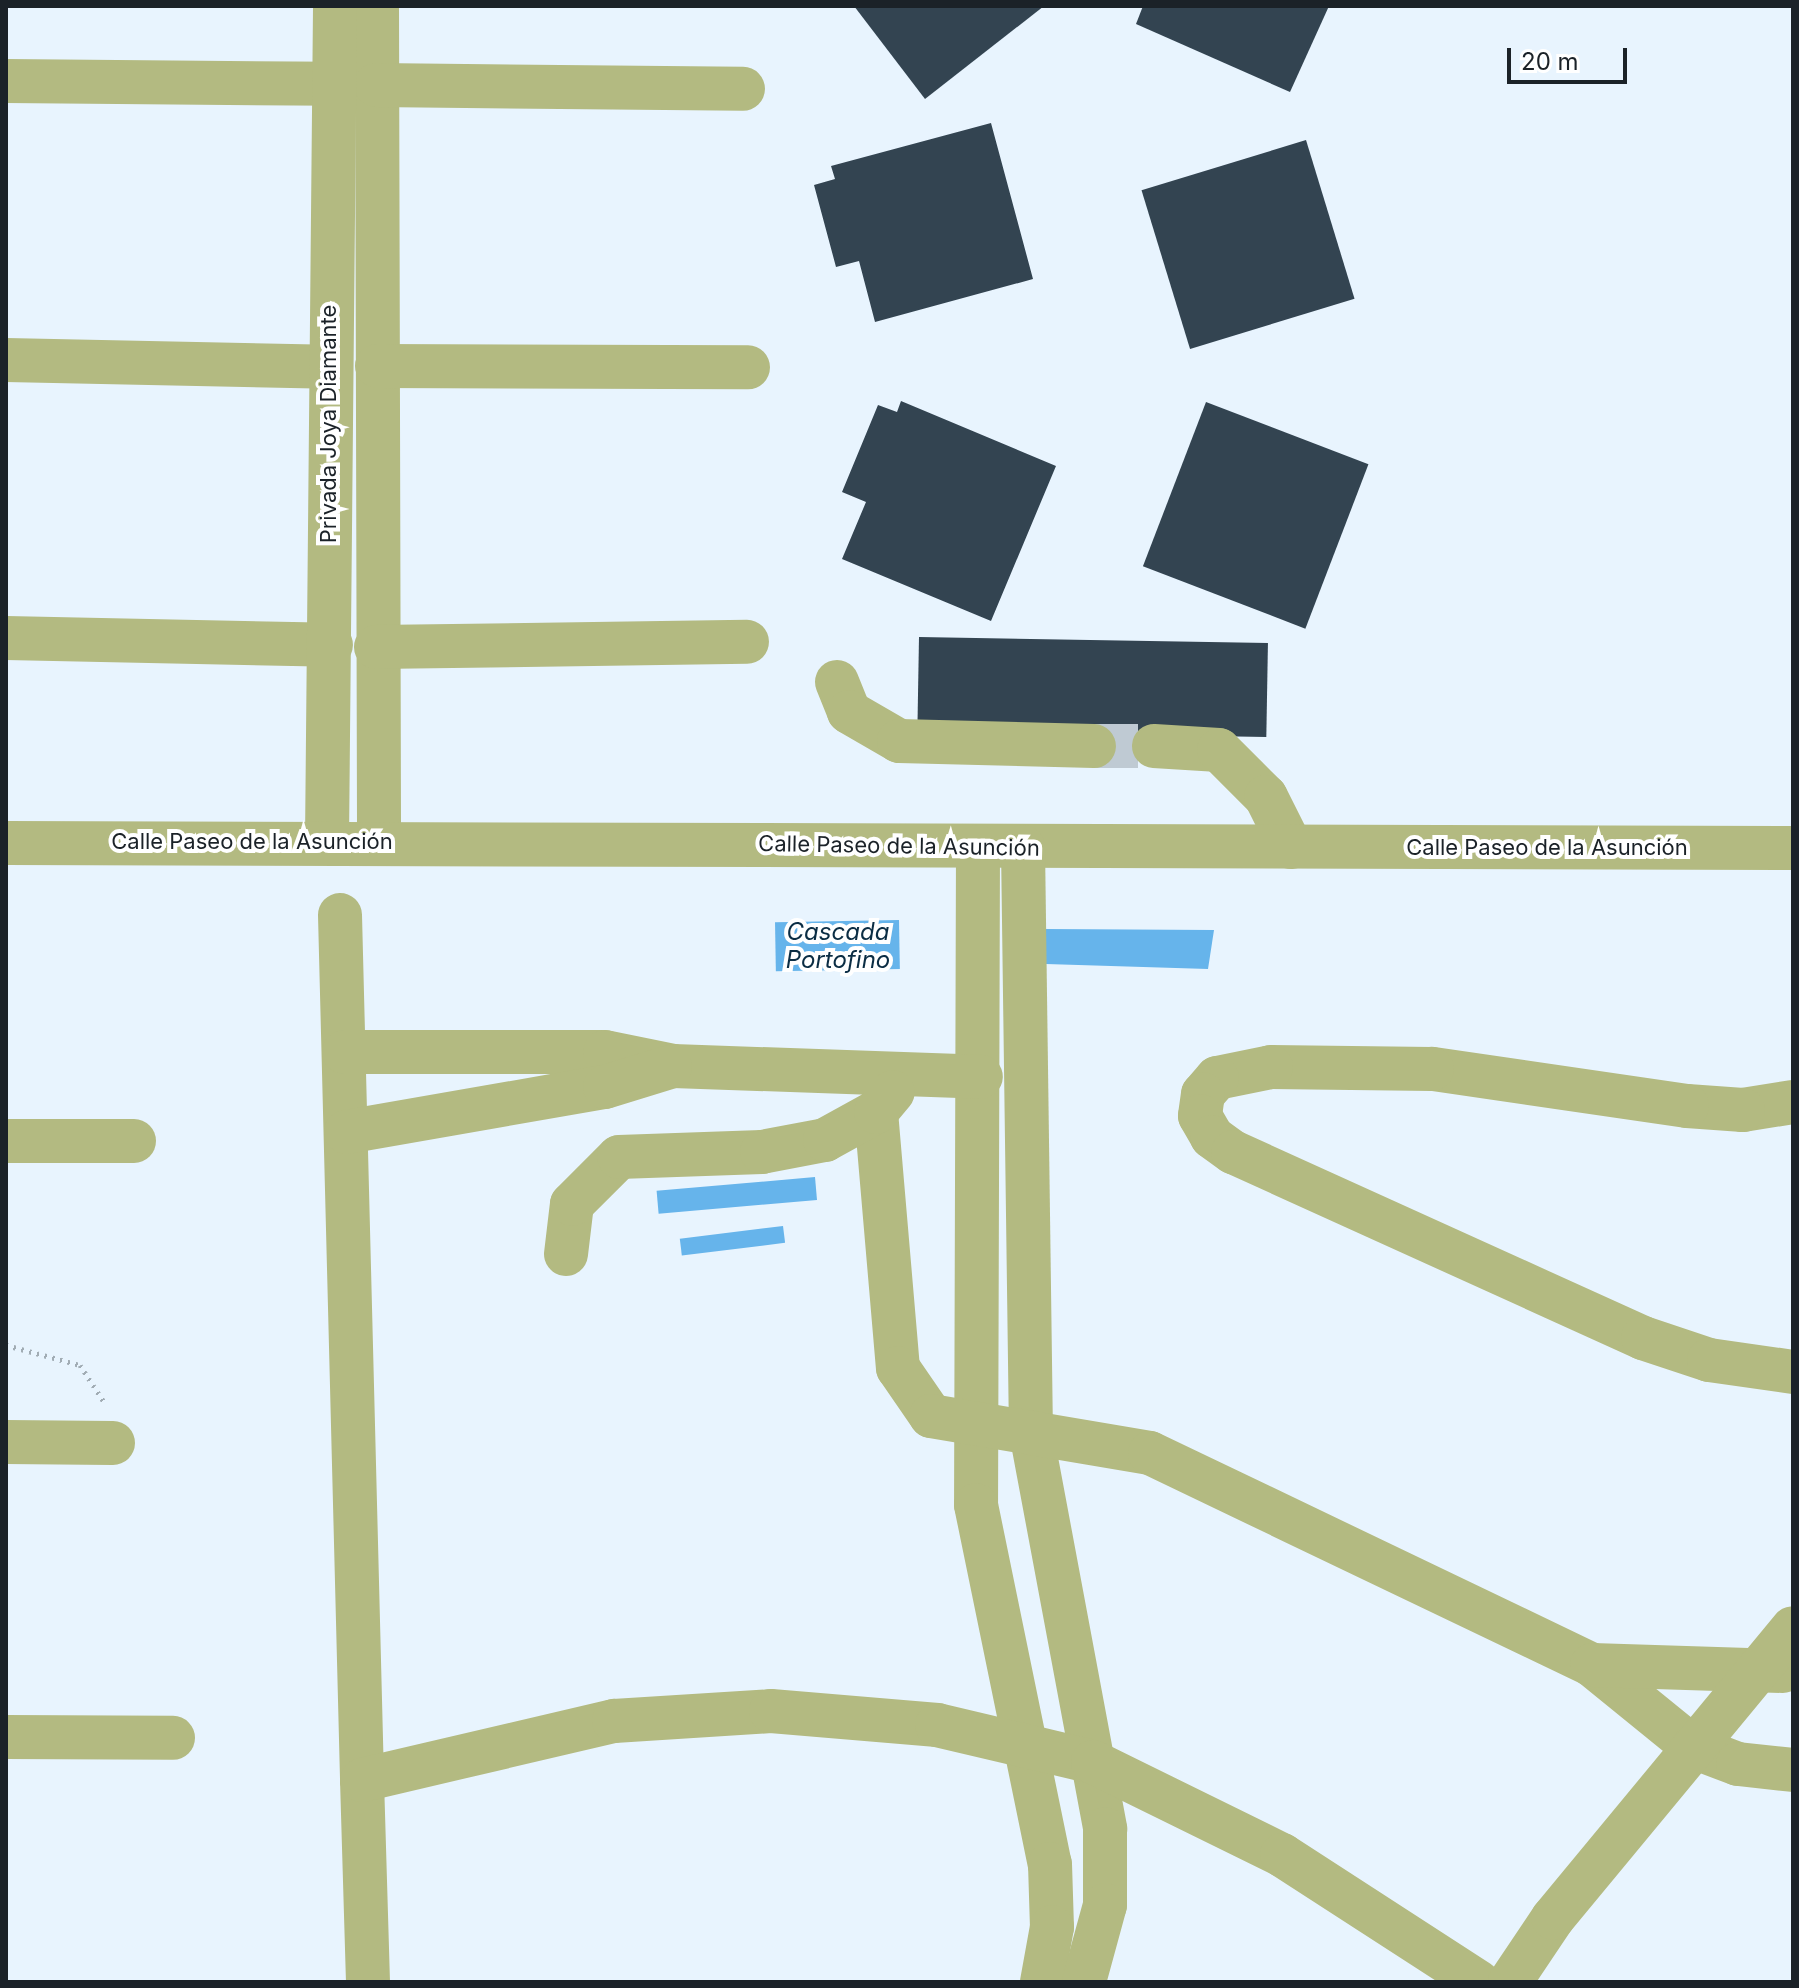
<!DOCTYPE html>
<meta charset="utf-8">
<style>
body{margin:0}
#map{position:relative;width:1799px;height:1988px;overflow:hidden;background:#e8f4fe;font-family:Inter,sans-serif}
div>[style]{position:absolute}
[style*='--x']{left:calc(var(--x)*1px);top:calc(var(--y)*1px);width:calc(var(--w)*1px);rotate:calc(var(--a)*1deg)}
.water>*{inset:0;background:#66b4eb;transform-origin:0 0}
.building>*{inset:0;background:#334451;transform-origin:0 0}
.minor-tunnel>*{height:44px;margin-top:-22px;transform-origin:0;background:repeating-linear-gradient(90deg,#bfcad3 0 44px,transparent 0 66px)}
.path>*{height:5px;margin-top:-2.5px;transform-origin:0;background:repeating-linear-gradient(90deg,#a1acb4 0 2px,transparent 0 8px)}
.minor>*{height:44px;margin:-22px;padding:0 22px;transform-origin:22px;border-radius:22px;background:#b3ba81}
span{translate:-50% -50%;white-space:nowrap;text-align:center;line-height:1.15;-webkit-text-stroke:8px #fff;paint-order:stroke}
.street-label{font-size:22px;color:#1b2228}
.water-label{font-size:24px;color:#0b2d44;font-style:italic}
.frame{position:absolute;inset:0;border:8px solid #1b2228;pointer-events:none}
.scale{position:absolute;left:1507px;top:48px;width:120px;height:36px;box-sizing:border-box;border:4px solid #1b2228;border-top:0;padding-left:10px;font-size:24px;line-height:28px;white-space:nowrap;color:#1b2228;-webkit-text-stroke:6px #fff;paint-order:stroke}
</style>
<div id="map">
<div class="water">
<i style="left:899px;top:920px;width:49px;height:124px;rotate:89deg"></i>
<i style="clip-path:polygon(1045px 929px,1214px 930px,1208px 969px,1046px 964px)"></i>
<i style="left:815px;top:1177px;width:23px;height:159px;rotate:85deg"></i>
<i style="left:783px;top:1226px;width:17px;height:104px;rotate:83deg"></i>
</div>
<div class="building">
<i style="clip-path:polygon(854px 6px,1044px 6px,925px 99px)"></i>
<i style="clip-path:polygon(1143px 6px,1329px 6px,1290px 92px,1136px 24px)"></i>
<i style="clip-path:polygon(991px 123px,1033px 279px,875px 322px,859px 261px,836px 267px,814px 185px,835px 179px,831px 166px)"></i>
<i style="left:1306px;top:140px;width:166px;height:172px;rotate:73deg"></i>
<i style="clip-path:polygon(901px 401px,1056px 466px,991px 621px,842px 559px,866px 502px,842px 492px,878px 405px,897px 412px)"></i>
<i style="left:1206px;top:402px;width:174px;height:176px;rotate:21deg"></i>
<i style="left:919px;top:637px;width:349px;height:94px;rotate:1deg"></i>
</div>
<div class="minor-tunnel">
<i style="--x:1094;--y:746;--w:60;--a:0"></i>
</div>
<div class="path">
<i style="--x:6;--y:1345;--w:77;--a:15.1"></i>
<i style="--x:80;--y:1365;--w:44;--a:57"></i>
</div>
<div class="minor">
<i style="--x:377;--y:6;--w:835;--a:89.86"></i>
<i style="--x:6;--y:81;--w:327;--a:0.5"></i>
<i style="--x:376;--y:85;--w:367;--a:0.6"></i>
<i style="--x:6;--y:360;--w:322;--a:1.2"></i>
<i style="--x:377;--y:366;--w:371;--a:0.2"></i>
<i style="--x:6;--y:638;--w:325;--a:1.2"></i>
<i style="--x:376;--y:647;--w:371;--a:-0.8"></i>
<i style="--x:837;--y:682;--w:32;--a:68"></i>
<i style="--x:849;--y:712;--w:58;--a:30.1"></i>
<i style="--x:899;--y:741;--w:195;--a:1.5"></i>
<i style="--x:1154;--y:746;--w:65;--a:3.5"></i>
<i style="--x:1219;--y:750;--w:66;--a:45"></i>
<i style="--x:1266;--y:797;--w:56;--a:63.4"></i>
<i style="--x:327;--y:841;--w:835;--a:-89.45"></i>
<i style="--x:6;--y:843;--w:1787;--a:0.16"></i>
<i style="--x:978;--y:847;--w:658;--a:90.17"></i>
<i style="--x:976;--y:1505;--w:367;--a:78.4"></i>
<i style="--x:1050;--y:1864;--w:63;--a:88.2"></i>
<i style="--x:1052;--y:1927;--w:56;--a:100.3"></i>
<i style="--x:1023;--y:847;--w:585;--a:89.22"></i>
<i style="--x:1031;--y:1432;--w:404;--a:79.4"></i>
<i style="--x:1105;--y:1829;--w:76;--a:90"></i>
<i style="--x:1105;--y:1905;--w:80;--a:105.3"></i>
<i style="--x:340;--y:915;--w:865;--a:88.54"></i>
<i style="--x:344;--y:1052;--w:261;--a:0"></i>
<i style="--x:605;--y:1052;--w:69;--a:11.6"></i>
<i style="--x:673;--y:1066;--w:308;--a:2"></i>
<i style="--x:1793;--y:1102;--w:51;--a:170.9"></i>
<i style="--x:1743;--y:1110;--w:56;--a:-175.9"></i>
<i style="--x:1687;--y:1106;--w:258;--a:-171.7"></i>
<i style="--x:1432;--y:1069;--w:161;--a:-179.3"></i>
<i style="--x:1271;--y:1067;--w:55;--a:168.5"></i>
<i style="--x:1217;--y:1078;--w:21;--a:131"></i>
<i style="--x:1203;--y:1094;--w:22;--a:98"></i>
<i style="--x:1200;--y:1116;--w:24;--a:60"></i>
<i style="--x:1212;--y:1137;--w:26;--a:36"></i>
<i style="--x:1233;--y:1152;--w:450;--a:24.4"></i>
<i style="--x:1643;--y:1338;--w:70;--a:18.4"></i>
<i style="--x:1709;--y:1360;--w:85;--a:8.1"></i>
<i style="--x:876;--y:1112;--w:257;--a:85.1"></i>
<i style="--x:898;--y:1368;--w:58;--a:55.5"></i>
<i style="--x:931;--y:1416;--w:222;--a:9.6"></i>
<i style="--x:1150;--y:1453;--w:490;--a:25.6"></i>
<i style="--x:1592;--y:1665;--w:130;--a:39.1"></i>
<i style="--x:1693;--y:1747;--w:48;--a:20.7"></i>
<i style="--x:1738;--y:1764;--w:55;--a:6.2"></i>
<i style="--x:346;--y:1132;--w:263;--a:-9.9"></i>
<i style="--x:605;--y:1087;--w:68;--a:-17.1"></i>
<i style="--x:6;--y:1141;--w:128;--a:0"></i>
<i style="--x:566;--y:1254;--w:50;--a:-83.2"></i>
<i style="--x:572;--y:1204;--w:66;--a:-45"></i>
<i style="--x:619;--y:1157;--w:143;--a:-2"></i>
<i style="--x:762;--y:1152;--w:64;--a:-10.8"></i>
<i style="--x:825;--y:1140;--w:58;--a:-28.8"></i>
<i style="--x:876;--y:1112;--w:26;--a:-50"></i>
<i style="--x:6;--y:1442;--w:107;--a:0.5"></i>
<i style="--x:1592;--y:1665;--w:191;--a:1.8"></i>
<i style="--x:6;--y:1737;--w:167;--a:0.3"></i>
<i style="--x:368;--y:1982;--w:202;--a:-91.7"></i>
<i style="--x:362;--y:1780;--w:259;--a:-13.2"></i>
<i style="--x:614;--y:1721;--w:157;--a:-3.6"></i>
<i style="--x:771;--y:1711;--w:167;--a:4.8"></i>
<i style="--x:937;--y:1725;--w:160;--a:13.3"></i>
<i style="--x:1093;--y:1762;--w:211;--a:26.2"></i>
<i style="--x:1282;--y:1855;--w:234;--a:32.9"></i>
<i style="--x:1510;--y:1982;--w:77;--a:-56.1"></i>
<i style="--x:1553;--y:1918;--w:376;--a:-50.4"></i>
</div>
<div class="street-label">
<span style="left:329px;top:424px;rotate:-90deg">Privada Joya Diamante</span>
<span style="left:252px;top:842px">Calle Paseo de la Asunción</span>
<span style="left:899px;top:846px;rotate:1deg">Calle Paseo de la Asunción</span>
<span style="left:1547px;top:848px">Calle Paseo de la Asunción</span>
</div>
<div class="water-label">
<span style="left:838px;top:946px">Cascada<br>Portofino</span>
</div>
<div class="frame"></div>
<div class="scale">20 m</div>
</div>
